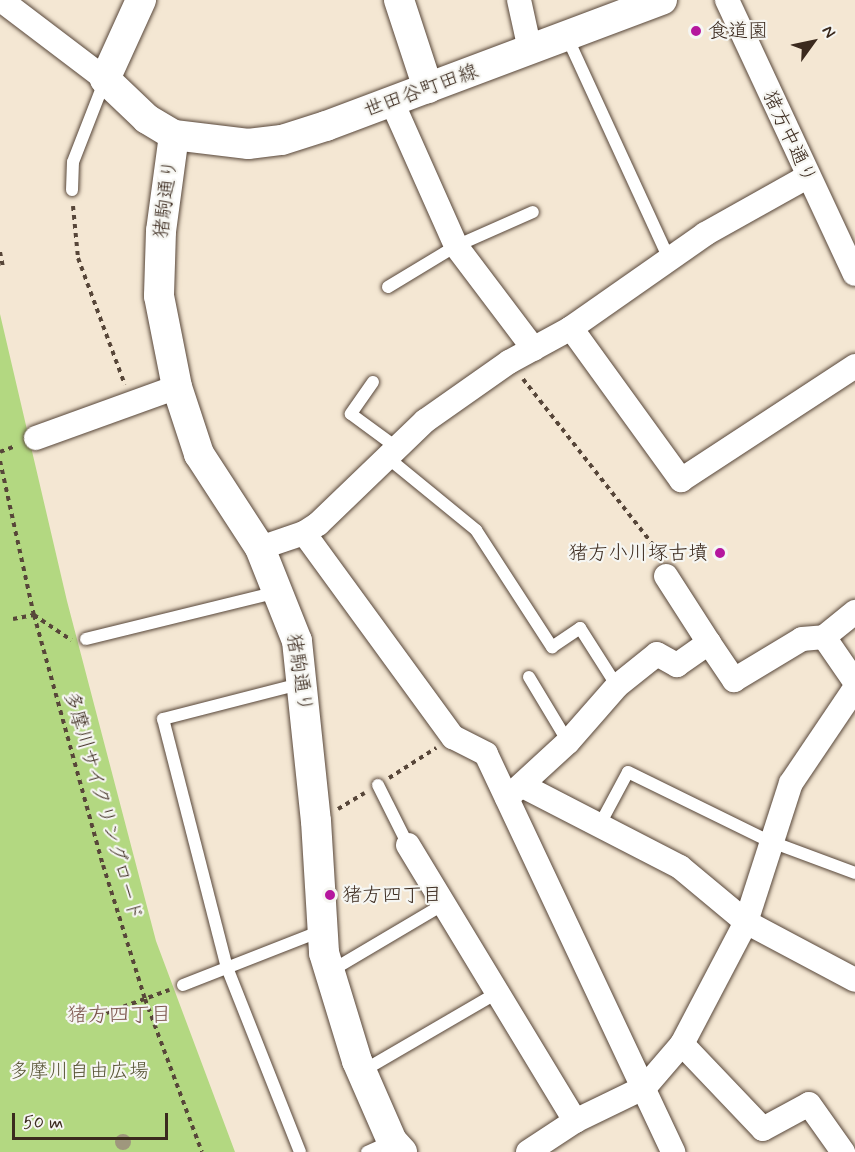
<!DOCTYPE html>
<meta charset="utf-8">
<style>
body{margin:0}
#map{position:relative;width:855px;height:1152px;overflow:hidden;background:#f4e7d3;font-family:Mynerve,"Klee One",sans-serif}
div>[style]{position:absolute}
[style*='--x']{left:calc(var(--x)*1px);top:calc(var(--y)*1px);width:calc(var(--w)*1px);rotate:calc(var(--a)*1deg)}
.green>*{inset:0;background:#b3d881}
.path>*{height:4px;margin-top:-2px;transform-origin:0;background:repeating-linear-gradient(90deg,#574639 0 4.5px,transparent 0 9px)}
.roads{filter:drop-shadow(0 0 2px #574639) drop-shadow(0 0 2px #574639)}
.service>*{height:12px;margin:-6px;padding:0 6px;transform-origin:6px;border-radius:6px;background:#fff}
.minor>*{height:24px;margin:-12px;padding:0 12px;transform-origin:12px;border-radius:12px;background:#fff}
.tertiary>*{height:30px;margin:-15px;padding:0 15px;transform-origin:15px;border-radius:15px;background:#fff}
.trees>*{width:16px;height:16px;margin:-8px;border-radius:50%;background:#9f977d}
.dots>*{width:16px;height:16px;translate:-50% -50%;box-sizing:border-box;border:3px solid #f6f6f2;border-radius:50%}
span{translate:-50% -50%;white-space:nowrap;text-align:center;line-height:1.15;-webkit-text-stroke:4.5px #f6f6f2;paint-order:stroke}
.poi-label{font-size:20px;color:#3b2a1e}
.left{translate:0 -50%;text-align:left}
.right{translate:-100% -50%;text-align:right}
.street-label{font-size:20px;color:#3b2a1e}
.park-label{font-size:20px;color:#595637}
.neighbourhood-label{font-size:21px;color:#7b554c}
.north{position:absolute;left:783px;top:12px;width:60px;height:60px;-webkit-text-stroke:4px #f6f6f2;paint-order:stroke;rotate:57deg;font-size:16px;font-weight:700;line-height:24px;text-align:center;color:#3b2a1e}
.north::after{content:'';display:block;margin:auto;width:21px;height:27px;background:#3b2a1e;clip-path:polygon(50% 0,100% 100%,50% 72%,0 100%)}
.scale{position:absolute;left:12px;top:1113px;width:156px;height:27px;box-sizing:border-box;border:3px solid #3b2a1e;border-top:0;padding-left:8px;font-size:18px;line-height:21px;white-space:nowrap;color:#3b2a1e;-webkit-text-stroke:4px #f6f6f2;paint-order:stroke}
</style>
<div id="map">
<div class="green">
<i style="clip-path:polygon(0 314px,67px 601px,156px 941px,235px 1152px,0 1152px)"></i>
</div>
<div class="path">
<i style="--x:73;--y:206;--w:52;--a:84.5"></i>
<i style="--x:78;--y:258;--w:135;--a:69.7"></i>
<i style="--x:0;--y:252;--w:15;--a:79"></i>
<i style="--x:523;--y:379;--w:224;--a:51.9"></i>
<i style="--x:0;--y:452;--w:17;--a:-21"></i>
<i style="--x:0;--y:461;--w:158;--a:77.6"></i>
<i style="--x:34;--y:615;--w:259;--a:74.6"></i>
<i style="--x:103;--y:865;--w:140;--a:72.6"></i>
<i style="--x:145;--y:999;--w:163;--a:69.6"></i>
<i style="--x:13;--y:619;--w:21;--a:-11"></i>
<i style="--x:34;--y:615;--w:45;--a:34"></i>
<i style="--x:389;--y:778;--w:56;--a:-32.6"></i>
<i style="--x:338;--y:809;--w:31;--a:-31"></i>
<i style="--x:98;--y:1016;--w:76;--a:-20.1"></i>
</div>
<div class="roads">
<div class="service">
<i style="--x:567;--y:37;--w:244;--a:65.3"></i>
<i style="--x:72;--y:190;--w:28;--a:-88"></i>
<i style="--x:73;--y:162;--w:88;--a:-68.7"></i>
<i style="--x:388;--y:287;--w:79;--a:-31.1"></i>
<i style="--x:456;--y:246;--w:84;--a:-23.8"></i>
<i style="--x:373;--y:382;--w:39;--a:125"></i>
<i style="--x:351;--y:414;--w:56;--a:36.3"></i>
<i style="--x:388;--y:458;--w:114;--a:39.3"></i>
<i style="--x:476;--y:530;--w:140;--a:57"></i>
<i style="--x:552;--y:647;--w:34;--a:-34"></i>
<i style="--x:580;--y:628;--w:69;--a:57.5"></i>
<i style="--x:86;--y:639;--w:197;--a:-13.8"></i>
<i style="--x:529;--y:677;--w:76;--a:59"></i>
<i style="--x:378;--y:785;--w:67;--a:63.4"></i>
<i style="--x:599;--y:826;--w:61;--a:-61.8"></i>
<i style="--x:628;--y:772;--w:157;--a:26.1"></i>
<i style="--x:769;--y:841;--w:92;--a:20.4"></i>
<i style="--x:329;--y:972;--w:134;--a:-30.6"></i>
<i style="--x:183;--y:985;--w:148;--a:-21.4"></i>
<i style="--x:361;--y:1072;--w:157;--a:-30.2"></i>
<i style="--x:300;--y:1152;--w:198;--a:-111.6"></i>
<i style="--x:227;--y:968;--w:257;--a:-104.4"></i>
<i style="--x:163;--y:719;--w:145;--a:-14.4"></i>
<i style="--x:367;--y:1152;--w:27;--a:-24"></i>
</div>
<div class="minor">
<i style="--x:1;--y:0;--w:131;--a:37.2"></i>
<i style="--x:519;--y:0;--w:51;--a:77.6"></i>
<i style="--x:727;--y:0;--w:302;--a:65"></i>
<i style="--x:392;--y:102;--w:158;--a:66"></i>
<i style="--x:456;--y:246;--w:129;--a:52.9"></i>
<i style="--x:571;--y:328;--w:188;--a:54.1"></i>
<i style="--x:681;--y:480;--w:208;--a:-33.2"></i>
<i style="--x:36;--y:438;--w:150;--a:-19.9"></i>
<i style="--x:304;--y:533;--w:253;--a:53.9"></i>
<i style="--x:453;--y:737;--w:37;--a:27"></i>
<i style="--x:486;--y:754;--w:440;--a:64.8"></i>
<i style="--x:260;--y:548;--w:46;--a:-18.8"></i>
<i style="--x:304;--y:533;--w:17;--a:-33"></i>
<i style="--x:318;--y:524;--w:149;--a:-43.9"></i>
<i style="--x:425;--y:421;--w:103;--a:-35.1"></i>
<i style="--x:509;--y:362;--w:71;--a:-28.7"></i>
<i style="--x:571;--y:328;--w:164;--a:-35"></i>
<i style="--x:705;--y:234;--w:117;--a:-29.2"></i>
<i style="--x:666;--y:576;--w:80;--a:57.3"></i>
<i style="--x:824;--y:637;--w:55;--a:55.4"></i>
<i style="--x:523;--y:786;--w:177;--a:27.3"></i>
<i style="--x:680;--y:867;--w:86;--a:39.8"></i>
<i style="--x:746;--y:922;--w:123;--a:28"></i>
<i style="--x:507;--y:798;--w:83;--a:-42.6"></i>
<i style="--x:568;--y:742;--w:74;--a:-48.8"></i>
<i style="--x:617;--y:686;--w:51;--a:-38.7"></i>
<i style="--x:657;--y:654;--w:23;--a:29"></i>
<i style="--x:677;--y:665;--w:39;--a:-35"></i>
<i style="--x:709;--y:643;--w:45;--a:56"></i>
<i style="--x:734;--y:680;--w:79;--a:-31.1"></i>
<i style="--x:802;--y:639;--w:22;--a:-5"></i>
<i style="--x:824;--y:637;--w:40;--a:-39"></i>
<i style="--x:408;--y:845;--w:323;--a:58.8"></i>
<i style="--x:682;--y:1044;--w:117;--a:46.4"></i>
<i style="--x:763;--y:1129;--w:52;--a:-28.5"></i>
<i style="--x:809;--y:1104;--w:59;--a:54.7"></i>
<i style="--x:528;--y:1152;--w:56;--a:-33.4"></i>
<i style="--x:575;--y:1121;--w:78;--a:-25.9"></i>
<i style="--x:645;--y:1087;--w:57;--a:-49.3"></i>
<i style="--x:682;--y:1044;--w:138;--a:-62.3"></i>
<i style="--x:746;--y:922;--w:146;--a:-72.1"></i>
<i style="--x:791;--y:783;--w:115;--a:-56"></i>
</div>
<div class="tertiary">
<i style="--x:141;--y:0;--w:87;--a:114.5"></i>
<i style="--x:105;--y:79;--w:58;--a:43.6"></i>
<i style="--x:147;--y:119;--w:31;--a:31"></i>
<i style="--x:174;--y:135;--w:75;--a:6.9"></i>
<i style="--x:248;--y:144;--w:34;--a:-7"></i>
<i style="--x:282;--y:140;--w:46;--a:-17.7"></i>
<i style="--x:326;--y:126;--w:359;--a:-20.6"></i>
<i style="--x:399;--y:0;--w:93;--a:71.8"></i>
<i style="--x:174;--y:135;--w:97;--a:97.7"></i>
<i style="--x:161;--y:231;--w:65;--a:91.8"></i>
<i style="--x:159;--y:296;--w:93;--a:78.8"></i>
<i style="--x:177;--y:387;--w:71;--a:71.8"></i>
<i style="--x:199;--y:454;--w:112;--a:57"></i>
<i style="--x:260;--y:548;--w:100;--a:68.3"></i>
<i style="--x:297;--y:641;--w:181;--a:84"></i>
<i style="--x:316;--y:821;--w:132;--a:86.5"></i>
<i style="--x:324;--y:953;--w:113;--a:73"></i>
<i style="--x:357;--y:1061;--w:87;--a:66.4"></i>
<i style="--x:392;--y:1141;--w:15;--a:48"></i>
</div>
</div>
<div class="trees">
<i style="left:123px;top:1142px"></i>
</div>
<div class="dots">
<i style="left:696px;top:31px;background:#b5179e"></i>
<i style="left:720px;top:553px;background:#b5179e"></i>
<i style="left:330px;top:895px;background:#b5179e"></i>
</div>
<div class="poi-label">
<span class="left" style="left:708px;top:31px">食道園</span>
<span class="right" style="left:708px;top:553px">猪方小川塚古墳</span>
<span class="left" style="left:342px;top:895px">猪方四丁目</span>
</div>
<div class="street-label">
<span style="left:421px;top:91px;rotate:-20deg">世田谷町田線</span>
<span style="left:789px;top:137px;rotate:65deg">猪方中通り</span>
<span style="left:166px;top:199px;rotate:-83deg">猪駒通り</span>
<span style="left:299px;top:673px;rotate:81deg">猪駒通り</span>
<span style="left:103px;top:806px;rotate:74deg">多摩川サイクリングロード</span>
</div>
<div class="park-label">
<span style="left:79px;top:1071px">多摩川自由広場</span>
</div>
<div class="neighbourhood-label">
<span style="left:119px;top:1015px">猪方四丁目</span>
</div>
<div class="north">N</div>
<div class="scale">50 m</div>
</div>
